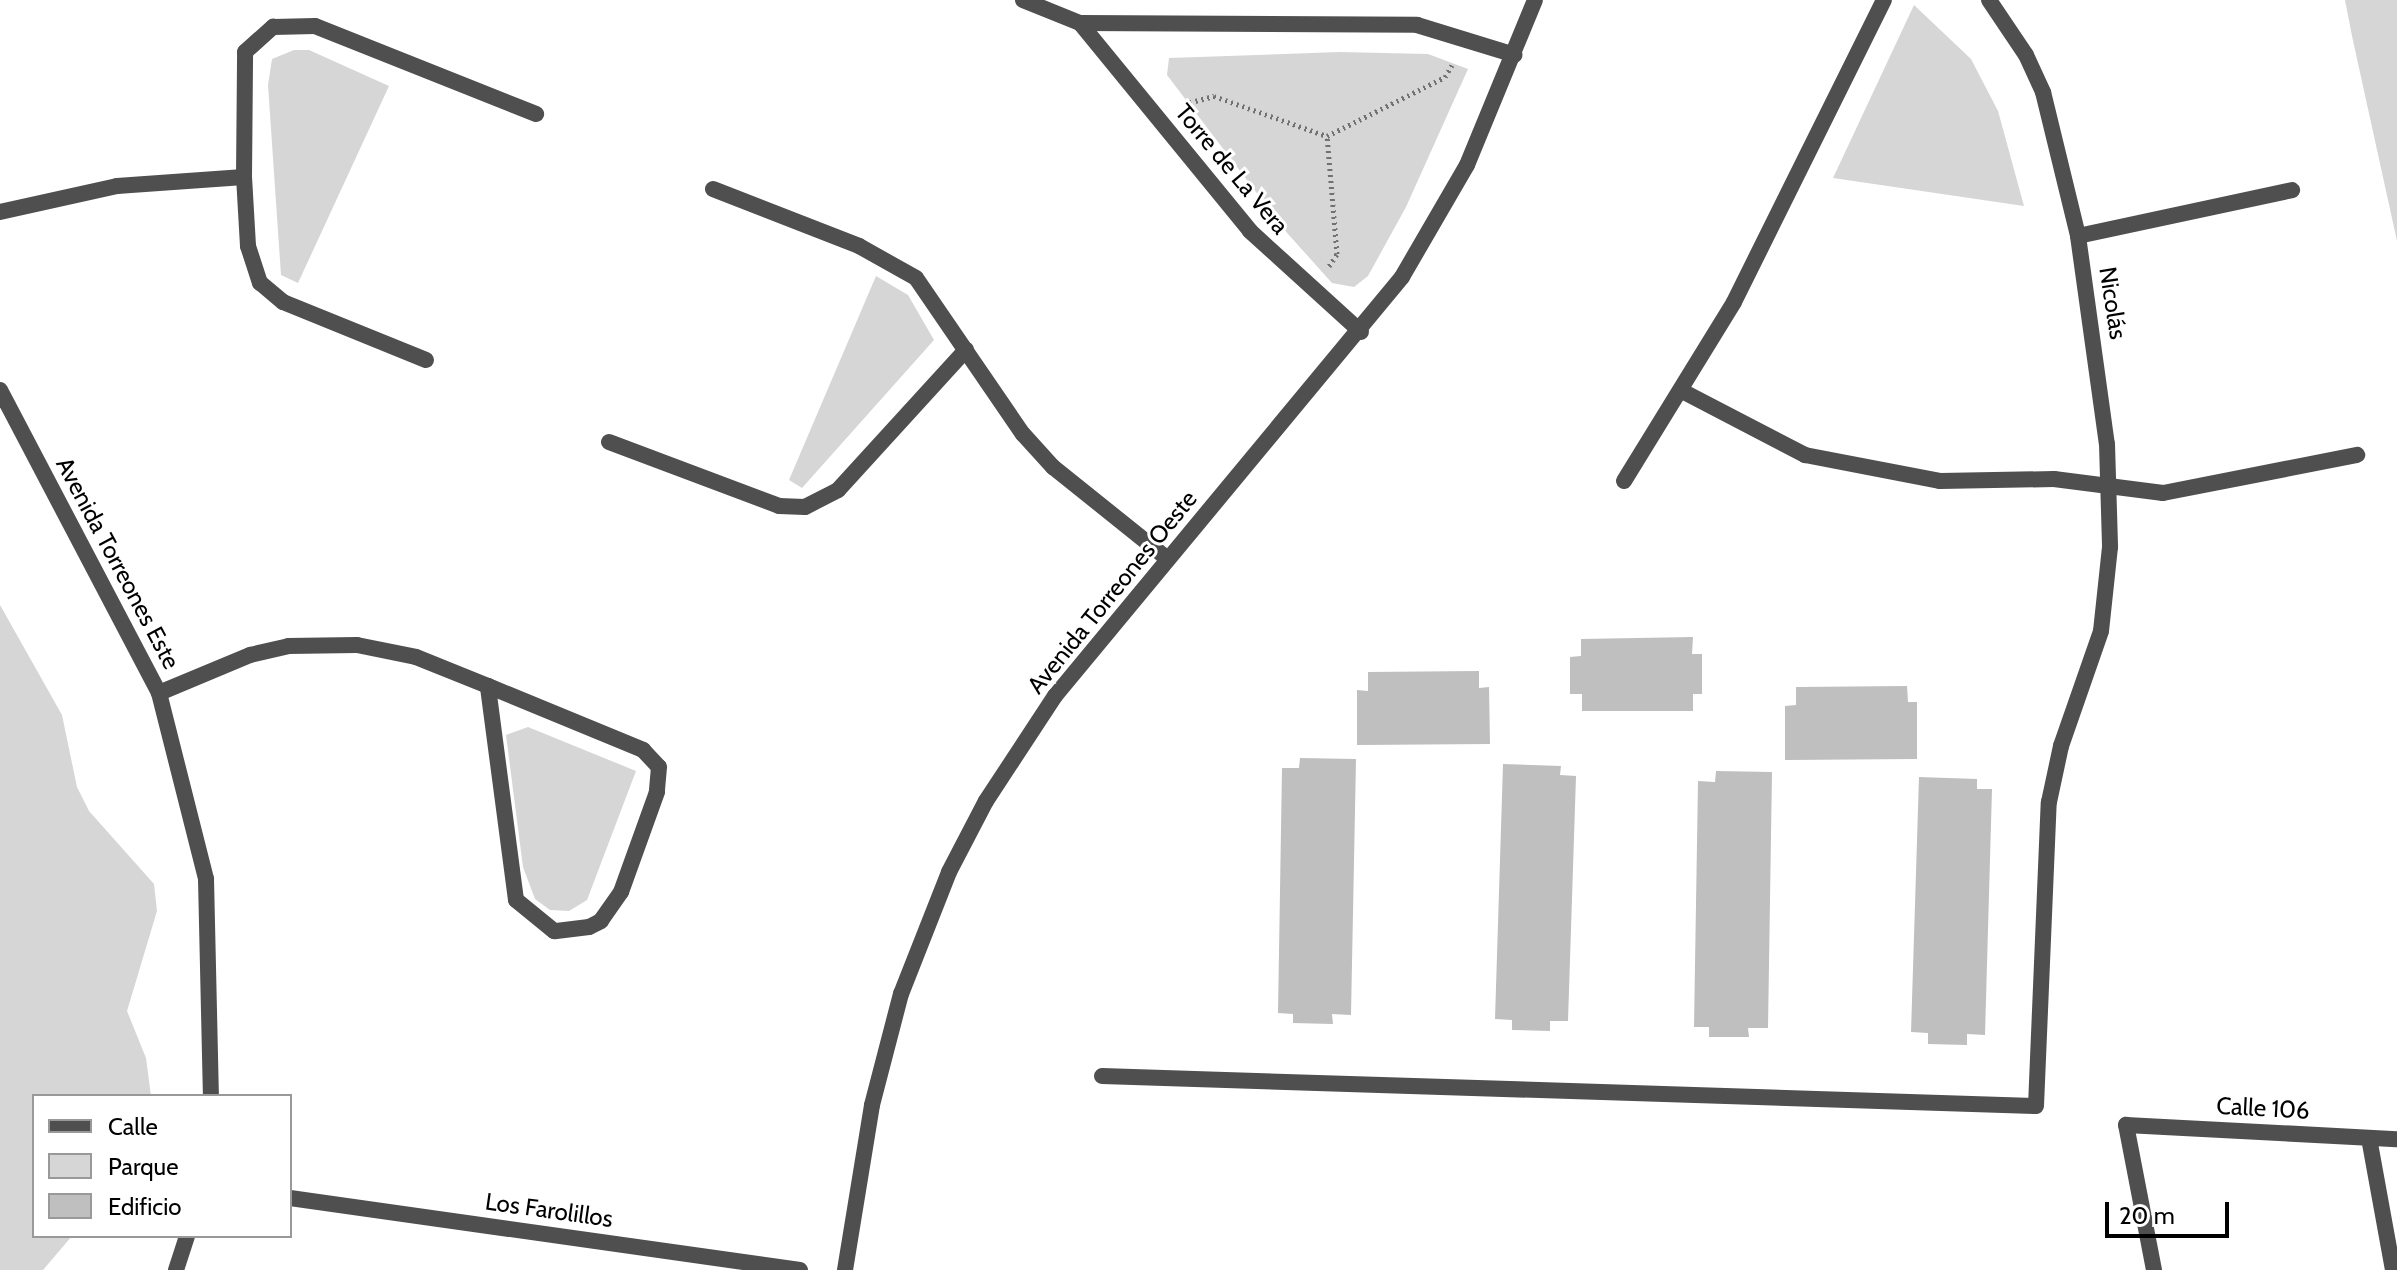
<!DOCTYPE html>
<meta charset="utf-8">
<style>
body{margin:0}
#map{position:relative;width:2397px;height:1270px;overflow:hidden;background:#fff;font-family:Cabin,sans-serif}
div>[style]{position:absolute}
[style*='--x']{left:calc(var(--x)*1px);top:calc(var(--y)*1px);width:calc(var(--w)*1px);rotate:calc(var(--a)*1deg)}
.green>*{inset:0;background:#d6d6d6}
.building>*{inset:0;background:#bfbfbf}
.path>*{height:5px;margin-top:-2.5px;transform-origin:0;background:repeating-linear-gradient(90deg,#717171 0 2px,transparent 0 6px)}
.lane>*{height:16px;margin:-8px;padding:0 8px;transform-origin:8px;border-radius:8px;background:#4f4f4f}
.street>*{height:16px;margin:-8px;padding:0 8px;transform-origin:8px;border-radius:8px;background:#4f4f4f}
span{translate:-50% -50%;white-space:nowrap;text-align:center;line-height:1.15;-webkit-text-stroke:6px #fff;paint-order:stroke}
.street-label{font-size:24px;color:#000}
.legend{position:absolute;left:32px;top:1094px;width:260px;height:144px;box-sizing:border-box;background:#fff;border:2px solid #999;margin:0;padding:10px 14px;list-style:none;font-size:24px;color:#000}
.legend li{display:flex;align-items:center;gap:16px;height:40px}
.legend b{width:40px;border:2px solid #999}
.scale{position:absolute;left:2105px;top:1202px;width:124px;height:36px;box-sizing:border-box;border:4px solid #000;border-top:0;padding-left:10px;font-size:24px;line-height:28px;white-space:nowrap;color:#000;-webkit-text-stroke:6px #fff;paint-order:stroke}
</style>
<div id="map">
<div class="green">
<i style="clip-path:polygon(2345px 0,2397px 0,2397px 241px,2352px 36px)"></i>
<i style="clip-path:polygon(1914px 5px,1971px 59px,1998px 111px,2024px 206px,1833px 178px)"></i>
<i style="clip-path:polygon(294px 50px,309px 50px,389px 86px,298px 283px,281px 275px,268px 85px,272px 59px)"></i>
<i style="clip-path:polygon(1340px 52px,1428px 54px,1468px 69px,1406px 207px,1368px 276px,1354px 287px,1332px 283px,1288px 234px,1167px 75px,1169px 58px)"></i>
<i style="clip-path:polygon(876px 276px,908px 295px,934px 340px,802px 488px,789px 480px)"></i>
<i style="clip-path:polygon(0 605px,62px 715px,77px 787px,89px 811px,154px 884px,157px 911px,127px 1011px,146px 1058px,151px 1096px,34px 1096px,34px 1236px,72px 1236px,43px 1270px,0 1270px)"></i>
<i style="clip-path:polygon(528px 727px,636px 771px,587px 900px,569px 911px,550px 910px,535px 899px,523px 867px,506px 735px)"></i>
</div>
<div class="building">
<i style="clip-path:polygon(1693px 637px,1692px 654px,1702px 654px,1702px 694px,1693px 694px,1693px 711px,1582px 711px,1582px 694px,1570px 694px,1570px 657px,1581px 656px,1581px 639px)"></i>
<i style="clip-path:polygon(1479px 671px,1479px 688px,1489px 687px,1490px 744px,1357px 745px,1357px 690px,1368px 691px,1368px 672px)"></i>
<i style="clip-path:polygon(1907px 686px,1908px 702px,1917px 702px,1917px 759px,1785px 760px,1785px 706px,1796px 705px,1796px 687px)"></i>
<i style="clip-path:polygon(1300px 758px,1356px 759px,1351px 1015px,1332px 1014px,1333px 1024px,1293px 1023px,1293px 1014px,1278px 1013px,1282px 768px,1299px 768px)"></i>
<i style="clip-path:polygon(1503px 764px,1561px 766px,1560px 775px,1576px 776px,1568px 1021px,1550px 1021px,1550px 1031px,1512px 1030px,1512px 1020px,1495px 1019px)"></i>
<i style="clip-path:polygon(1716px 771px,1772px 772px,1768px 1028px,1748px 1028px,1749px 1037px,1709px 1037px,1709px 1027px,1694px 1027px,1698px 781px,1715px 782px)"></i>
<i style="clip-path:polygon(1919px 777px,1977px 779px,1977px 789px,1992px 789px,1985px 1035px,1967px 1034px,1967px 1045px,1928px 1044px,1928px 1033px,1911px 1032px)"></i>
</div>
<div class="path">
<i style="--x:1184;--y:104;--w:31;--a:-15"></i>
<i style="--x:1214;--y:96;--w:120;--a:19.5"></i>
<i style="--x:1329;--y:266;--w:14;--a:-56"></i>
<i style="--x:1337;--y:254;--w:118;--a:-94.8"></i>
<i style="--x:1327;--y:136;--w:132;--a:-26.6"></i>
<i style="--x:1445;--y:77;--w:14;--a:-60"></i>
</div>
<div class="lane">
<i style="--x:1102;--y:1076;--w:934;--a:1.84"></i>
<i style="--x:2036;--y:1106;--w:304;--a:-87.6"></i>
<i style="--x:2049;--y:802;--w:57;--a:-77.9"></i>
<i style="--x:2061;--y:746;--w:122;--a:-70.8"></i>
</div>
<div class="street">
<i style="--x:1023;--y:0;--w:61;--a:22"></i>
<i style="--x:1080;--y:23;--w:337;--a:0.3"></i>
<i style="--x:1417;--y:25;--w:102;--a:17"></i>
<i style="--x:1989;--y:0;--w:66;--a:56.1"></i>
<i style="--x:2026;--y:55;--w:41;--a:65.3"></i>
<i style="--x:2043;--y:92;--w:148;--a:76.3"></i>
<i style="--x:2078;--y:236;--w:210;--a:82.1"></i>
<i style="--x:2107;--y:444;--w:103;--a:88.3"></i>
<i style="--x:2110;--y:547;--w:84;--a:96.1"></i>
<i style="--x:1080;--y:23;--w:269;--a:50.7"></i>
<i style="--x:1250;--y:231;--w:150;--a:42.3"></i>
<i style="--x:713;--y:189;--w:157;--a:21.3"></i>
<i style="--x:859;--y:246;--w:65;--a:29.3"></i>
<i style="--x:916;--y:278;--w:189;--a:55.6"></i>
<i style="--x:1023;--y:434;--w:45;--a:47.7"></i>
<i style="--x:1053;--y:467;--w:147;--a:38.7"></i>
<i style="--x:0;--y:212;--w:120;--a:-12.5"></i>
<i style="--x:117;--y:186;--w:127;--a:-4.1"></i>
<i style="--x:2078;--y:236;--w:219;--a:-12.1"></i>
<i style="--x:426;--y:360;--w:154;--a:-157.9"></i>
<i style="--x:283;--y:302;--w:30;--a:-140"></i>
<i style="--x:260;--y:283;--w:39;--a:-108"></i>
<i style="--x:248;--y:246;--w:69;--a:-93.3"></i>
<i style="--x:244;--y:177;--w:125;--a:-89.5"></i>
<i style="--x:245;--y:52;--w:38;--a:-42"></i>
<i style="--x:273;--y:27;--w:42;--a:-1.4"></i>
<i style="--x:315;--y:26;--w:238;--a:21.7"></i>
<i style="--x:0;--y:390;--w:342;--a:62.3"></i>
<i style="--x:159;--y:693;--w:192;--a:75.8"></i>
<i style="--x:206;--y:879;--w:217;--a:88.7"></i>
<i style="--x:1682;--y:391;--w:139;--a:27.5"></i>
<i style="--x:1805;--y:455;--w:137;--a:10.9"></i>
<i style="--x:1940;--y:481;--w:114;--a:-1"></i>
<i style="--x:2054;--y:479;--w:110;--a:7.3"></i>
<i style="--x:2163;--y:493;--w:198;--a:-11.1"></i>
<i style="--x:609;--y:442;--w:182;--a:20.6"></i>
<i style="--x:779;--y:506;--w:26;--a:2"></i>
<i style="--x:805;--y:507;--w:37;--a:-27"></i>
<i style="--x:838;--y:490;--w:190;--a:-47.6"></i>
<i style="--x:1624;--y:481;--w:210;--a:-58.4"></i>
<i style="--x:1734;--y:302;--w:337;--a:-63.6"></i>
<i style="--x:159;--y:693;--w:99;--a:-22.7"></i>
<i style="--x:250;--y:655;--w:39;--a:-13"></i>
<i style="--x:288;--y:646;--w:69;--a:-0.8"></i>
<i style="--x:357;--y:645;--w:60;--a:11.5"></i>
<i style="--x:416;--y:657;--w:78;--a:21.9"></i>
<i style="--x:488;--y:686;--w:168;--a:22.4"></i>
<i style="--x:643;--y:750;--w:23;--a:47"></i>
<i style="--x:659;--y:767;--w:25;--a:95"></i>
<i style="--x:657;--y:792;--w:106;--a:109.8"></i>
<i style="--x:621;--y:892;--w:35;--a:125"></i>
<i style="--x:601;--y:921;--w:13;--a:153"></i>
<i style="--x:589;--y:927;--w:35;--a:173"></i>
<i style="--x:554;--y:931;--w:49;--a:-140.8"></i>
<i style="--x:516;--y:900;--w:216;--a:-97.5"></i>
<i style="--x:2369;--y:1138;--w:134;--a:79.7"></i>
<i style="--x:290;--y:1198;--w:515;--a:8.04"></i>
<i style="--x:176;--y:1270;--w:36;--a:-72"></i>
<i style="--x:845;--y:1270;--w:167;--a:-80.7"></i>
<i style="--x:872;--y:1105;--w:115;--a:-75.4"></i>
<i style="--x:901;--y:994;--w:131;--a:-68.5"></i>
<i style="--x:949;--y:872;--w:80;--a:-62.5"></i>
<i style="--x:986;--y:801;--w:126;--a:-56.7"></i>
<i style="--x:1055;--y:696;--w:544;--a:-50.37"></i>
<i style="--x:1402;--y:277;--w:129;--a:-59.9"></i>
<i style="--x:1467;--y:165;--w:178;--a:-67.6"></i>
<i style="--x:2154;--y:1270;--w:148;--a:-100.9"></i>
<i style="--x:2126;--y:1125;--w:271;--a:3"></i>
</div>
<div class="street-label">
<span style="left:1232px;top:169px;rotate:50deg">Torre de La Vera</span>
<span style="left:2113px;top:303px;rotate:81deg">Nicolás</span>
<span style="left:118px;top:563px;rotate:62deg">Avenida Torreones Este</span>
<span style="left:1112px;top:592px;rotate:-51deg">Avenida Torreones Oeste</span>
<span style="left:2263px;top:1108px;rotate:3deg">Calle 106</span>
<span style="left:549px;top:1210px;rotate:8deg">Los Farolillos</span>
</div>
<ul class="legend">
<li><b style="height:10px;background:#4f4f4f"></b>Calle</li>
<li><b style="height:22px;background:#d6d6d6"></b>Parque</li>
<li><b style="height:22px;background:#bfbfbf"></b>Edificio</li>
</ul>
<div class="scale">20 m</div>
</div>
